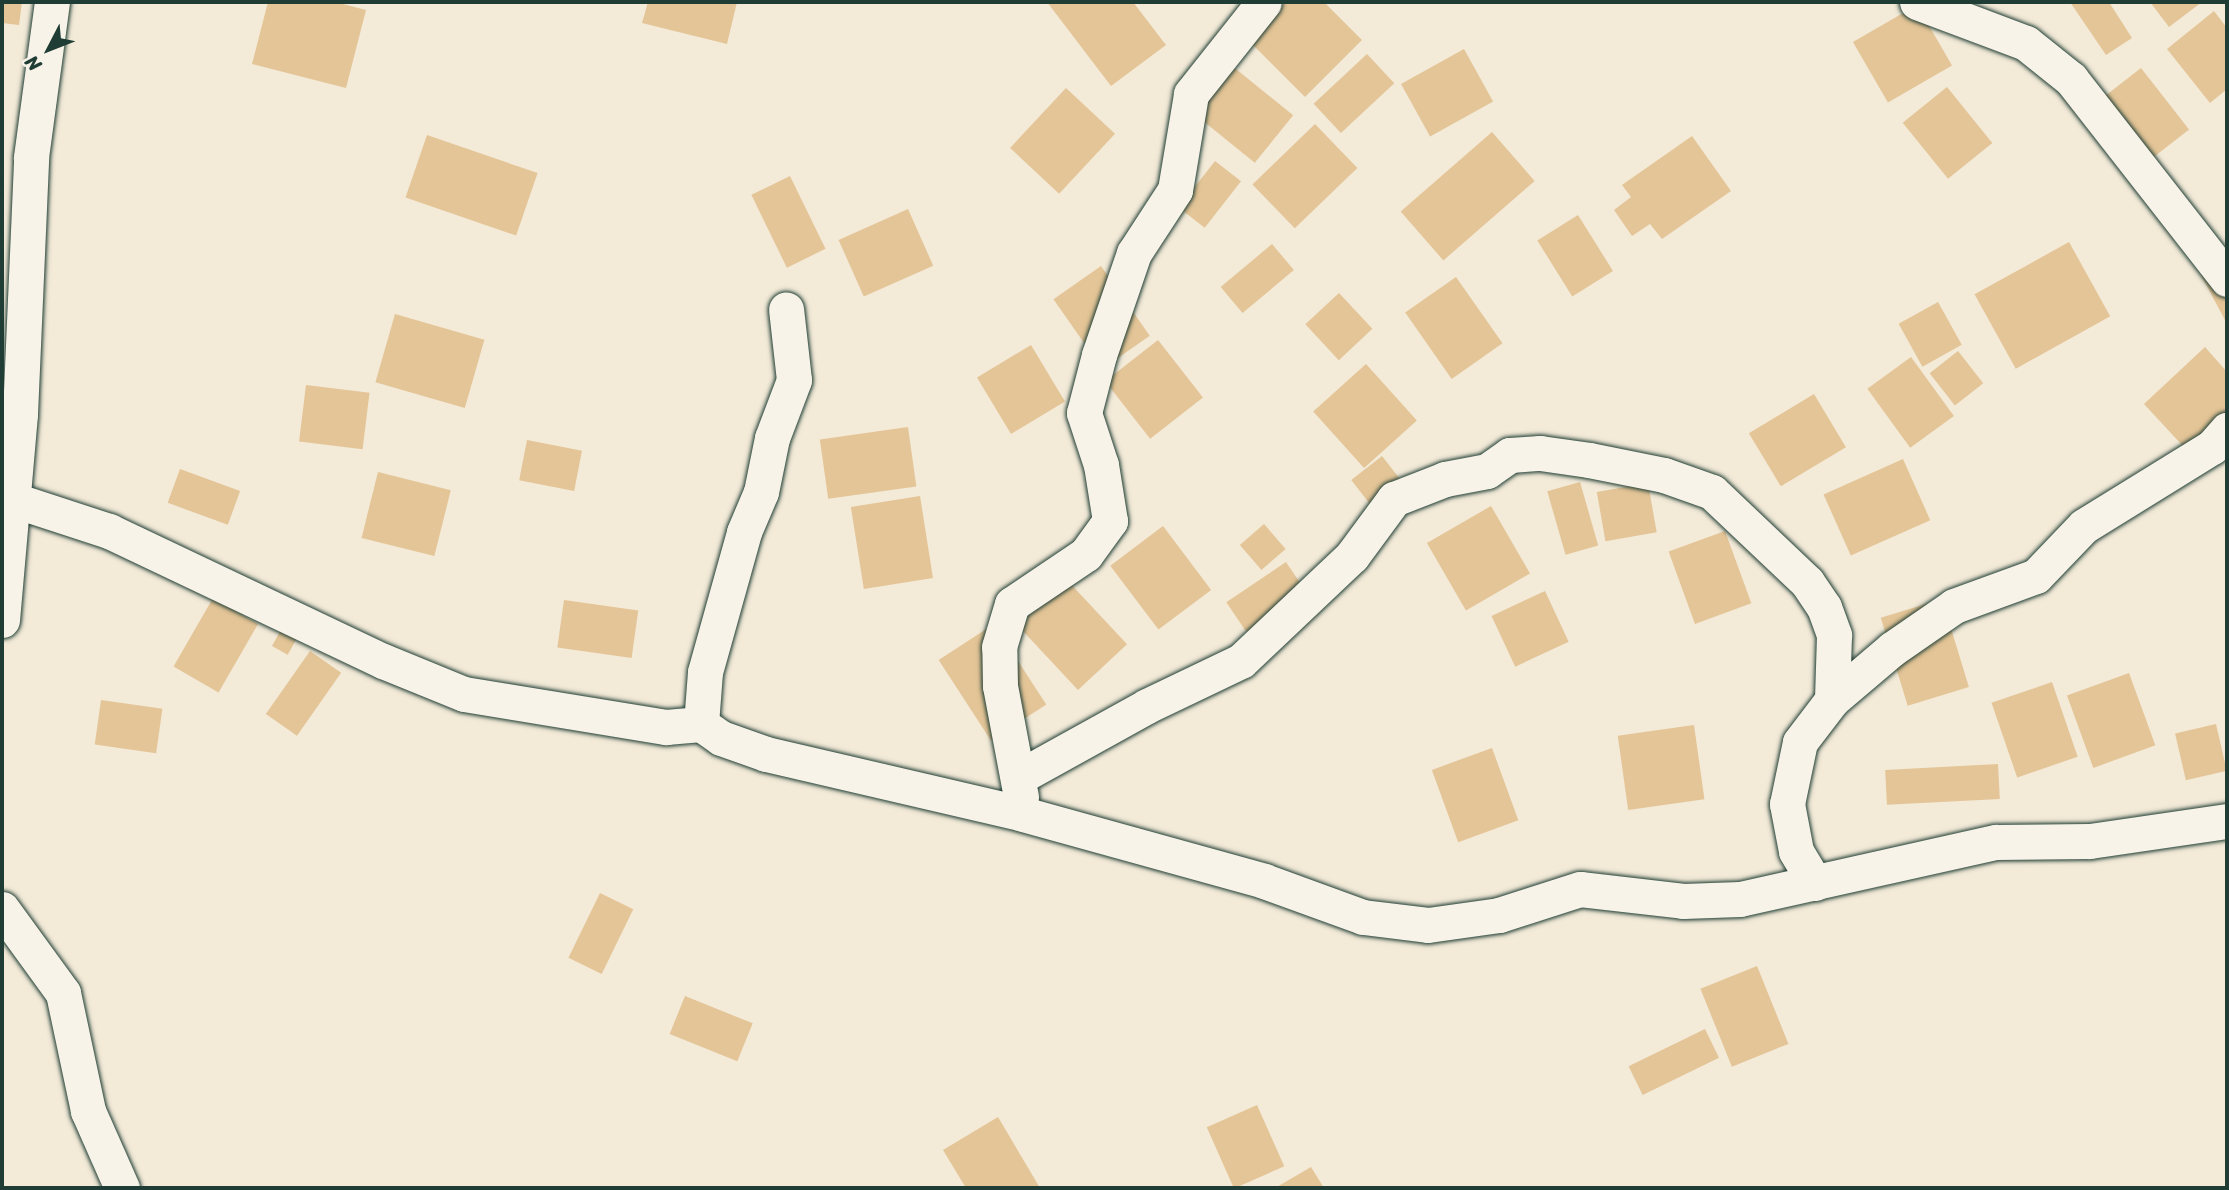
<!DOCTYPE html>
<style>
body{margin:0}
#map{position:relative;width:2229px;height:1190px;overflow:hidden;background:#f3ead8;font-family:Sriracha,sans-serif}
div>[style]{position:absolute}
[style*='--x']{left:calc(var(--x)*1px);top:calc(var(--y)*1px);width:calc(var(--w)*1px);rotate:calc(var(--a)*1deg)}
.building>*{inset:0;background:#e4c597;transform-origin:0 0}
.roads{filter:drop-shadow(0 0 2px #1f3d34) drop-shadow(0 0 2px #1f3d34)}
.street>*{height:35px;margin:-17.5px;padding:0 17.5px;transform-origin:17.5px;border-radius:17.5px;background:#f7f3e8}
span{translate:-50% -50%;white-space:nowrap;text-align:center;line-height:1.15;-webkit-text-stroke:6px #f7f3e8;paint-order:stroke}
.frame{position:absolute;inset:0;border:4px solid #1f3d34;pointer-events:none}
.north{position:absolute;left:14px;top:14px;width:70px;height:70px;-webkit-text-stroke:5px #f7f3e8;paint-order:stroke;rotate:228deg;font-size:19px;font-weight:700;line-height:28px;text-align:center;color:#1f3d34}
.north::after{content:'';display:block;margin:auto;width:24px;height:32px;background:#1f3d34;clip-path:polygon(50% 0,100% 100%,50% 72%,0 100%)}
</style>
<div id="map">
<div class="building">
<i style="clip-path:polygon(2px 2px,22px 2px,19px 25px,2px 23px)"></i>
<i style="clip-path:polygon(268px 2px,335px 2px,366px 10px,346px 88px,252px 64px)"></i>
<i style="clip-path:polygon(648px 2px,737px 2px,727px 44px,642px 23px)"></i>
<i style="clip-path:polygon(1047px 2px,1133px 2px,1166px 45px,1111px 86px)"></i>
<i style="clip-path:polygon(1286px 2px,1324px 2px,1362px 40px,1305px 97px,1248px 40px)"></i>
<i style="clip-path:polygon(2070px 2px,2109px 2px,2132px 38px,2106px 55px)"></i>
<i style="clip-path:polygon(2150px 2px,2202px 2px,2169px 27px)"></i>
<i style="left:1917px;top:5px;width:70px;height:74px;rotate:60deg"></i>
<i style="clip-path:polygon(2214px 11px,2227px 28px,2227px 89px,2210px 103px,2167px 49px)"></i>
<i style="left:1464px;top:49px;width:60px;height:72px;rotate:61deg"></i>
<i style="left:1367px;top:54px;width:40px;height:73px;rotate:47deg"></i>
<i style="left:1231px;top:65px;width:80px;height:61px;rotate:39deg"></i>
<i style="left:2141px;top:68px;width:78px;height:72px;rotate:52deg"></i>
<i style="left:1947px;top:87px;width:72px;height:57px;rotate:51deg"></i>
<i style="left:1066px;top:88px;width:67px;height:82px;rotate:43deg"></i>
<i style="left:1315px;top:124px;width:61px;height:87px;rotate:46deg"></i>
<i style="left:1492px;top:132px;width:65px;height:121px;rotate:49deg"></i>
<i style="left:427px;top:135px;width:117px;height:66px;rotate:19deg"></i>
<i style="clip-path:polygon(1692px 136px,1731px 191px,1662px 239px,1650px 224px,1632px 236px,1614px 210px,1631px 197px,1622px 185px)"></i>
<i style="left:1215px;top:161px;width:33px;height:59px;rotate:38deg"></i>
<i style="left:790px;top:176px;width:81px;height:43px;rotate:64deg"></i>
<i style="left:908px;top:209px;width:62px;height:76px;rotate:66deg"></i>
<i style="left:1578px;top:215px;width:66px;height:48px;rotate:58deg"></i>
<i style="left:2069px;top:242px;width:85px;height:108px;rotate:61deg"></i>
<i style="left:1272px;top:244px;width:34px;height:67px;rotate:50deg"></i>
<i style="clip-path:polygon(2227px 261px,2227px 324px,2201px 275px)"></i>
<i style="left:1101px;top:266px;width:85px;height:58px;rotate:55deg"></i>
<i style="left:1456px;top:277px;width:81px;height:62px;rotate:55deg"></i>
<i style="left:1339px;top:293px;width:49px;height:46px;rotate:47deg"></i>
<i style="left:1938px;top:302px;width:49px;height:45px;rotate:61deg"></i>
<i style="left:395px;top:314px;width:93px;height:71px;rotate:16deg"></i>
<i style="left:1158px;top:340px;width:73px;height:67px;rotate:52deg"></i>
<i style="left:1031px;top:345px;width:66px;height:63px;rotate:59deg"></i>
<i style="clip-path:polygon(2205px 347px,2227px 372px,2227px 427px,2194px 458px,2144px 404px)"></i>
<i style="left:1958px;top:351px;width:41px;height:36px;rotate:52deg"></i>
<i style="left:1911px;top:357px;width:73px;height:54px;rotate:54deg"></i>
<i style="left:1366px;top:364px;width:76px;height:71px;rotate:48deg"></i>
<i style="left:306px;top:385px;width:64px;height:57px;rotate:7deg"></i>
<i style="left:1814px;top:394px;width:62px;height:76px;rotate:59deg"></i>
<i style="left:908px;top:427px;width:60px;height:89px;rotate:82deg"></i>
<i style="left:527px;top:440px;width:56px;height:41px;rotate:11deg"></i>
<i style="left:1382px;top:456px;width:37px;height:39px;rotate:52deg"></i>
<i style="left:1903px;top:459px;width:67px;height:87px;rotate:66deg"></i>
<i style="left:180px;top:469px;width:64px;height:36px;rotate:20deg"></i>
<i style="left:378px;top:472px;width:75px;height:68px;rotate:14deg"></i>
<i style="left:1580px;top:482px;width:66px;height:34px;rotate:74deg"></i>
<i style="left:1648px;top:483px;width:50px;height:52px;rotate:80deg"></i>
<i style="left:920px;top:496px;width:83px;height:70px;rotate:81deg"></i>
<i style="left:1491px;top:506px;width:78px;height:74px;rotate:60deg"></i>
<i style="left:1264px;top:524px;width:33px;height:32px;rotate:49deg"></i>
<i style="left:1163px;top:526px;width:80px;height:66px;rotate:53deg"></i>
<i style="left:1725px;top:531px;width:77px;height:60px;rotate:70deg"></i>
<i style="left:1286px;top:562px;width:36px;height:72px;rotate:56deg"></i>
<i style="left:1067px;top:580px;width:88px;height:67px;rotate:47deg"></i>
<i style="left:1545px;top:591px;width:56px;height:59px;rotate:65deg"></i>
<i style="left:213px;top:598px;width:52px;height:79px;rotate:30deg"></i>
<i style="left:1942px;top:599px;width:92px;height:64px;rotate:73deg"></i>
<i style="left:564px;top:600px;width:75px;height:48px;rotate:8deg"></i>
<i style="left:287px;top:619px;width:18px;height:31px;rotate:29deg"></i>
<i style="left:994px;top:624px;width:96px;height:66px;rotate:57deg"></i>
<i style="left:310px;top:651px;width:38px;height:77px;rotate:35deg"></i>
<i style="left:2129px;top:673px;width:77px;height:66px;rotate:70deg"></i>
<i style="left:2052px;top:682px;width:79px;height:64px;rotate:71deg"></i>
<i style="left:101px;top:700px;width:62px;height:45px;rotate:8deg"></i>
<i style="left:2216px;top:724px;width:48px;height:42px;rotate:77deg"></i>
<i style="left:1694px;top:725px;width:75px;height:77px;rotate:82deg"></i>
<i style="left:1492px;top:748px;width:77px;height:64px;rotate:70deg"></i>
<i style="left:1998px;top:764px;width:35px;height:113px;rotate:87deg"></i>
<i style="left:600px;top:893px;width:37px;height:72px;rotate:26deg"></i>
<i style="left:1757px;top:966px;width:84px;height:61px;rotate:68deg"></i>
<i style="left:685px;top:996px;width:73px;height:41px;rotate:22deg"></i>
<i style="left:1705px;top:1029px;width:32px;height:85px;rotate:64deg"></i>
<i style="left:1257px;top:1105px;width:67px;height:55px;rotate:66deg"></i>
<i style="clip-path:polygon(998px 1117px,1040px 1188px,966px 1188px,943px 1150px)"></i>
<i style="clip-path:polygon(1311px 1167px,1324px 1188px,1275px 1188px)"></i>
</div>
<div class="roads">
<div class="street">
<i style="--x:1917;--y:2;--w:116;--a:20.6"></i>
<i style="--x:2026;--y:43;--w:58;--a:38.7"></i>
<i style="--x:2071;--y:79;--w:254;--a:52"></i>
<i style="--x:2;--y:496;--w:113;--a:18.1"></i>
<i style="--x:109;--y:531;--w:303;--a:25.4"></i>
<i style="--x:383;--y:661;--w:87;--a:22.2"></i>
<i style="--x:464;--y:694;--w:205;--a:9.3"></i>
<i style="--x:666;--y:727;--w:35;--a:-5"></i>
<i style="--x:701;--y:724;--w:24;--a:35"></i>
<i style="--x:721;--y:738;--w:48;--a:19.6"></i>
<i style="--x:766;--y:754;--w:264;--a:13.1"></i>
<i style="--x:1023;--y:814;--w:250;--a:15.5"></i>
<i style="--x:1264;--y:881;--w:105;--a:20"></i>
<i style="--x:1363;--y:917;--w:65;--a:7"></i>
<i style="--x:1428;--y:925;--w:72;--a:-8"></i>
<i style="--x:1499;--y:915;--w:85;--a:-17.8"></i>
<i style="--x:1580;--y:889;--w:104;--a:6.6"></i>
<i style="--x:1683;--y:901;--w:57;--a:-2"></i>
<i style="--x:1740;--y:899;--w:262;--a:-12.6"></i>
<i style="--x:1996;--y:842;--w:94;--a:-0.6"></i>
<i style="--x:2090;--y:841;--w:138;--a:-8.3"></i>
<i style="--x:2;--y:620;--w:207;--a:-85"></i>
<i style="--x:20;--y:414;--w:257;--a:-87.5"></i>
<i style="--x:31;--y:157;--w:156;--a:-82.3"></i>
<i style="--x:701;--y:724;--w:52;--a:-85.6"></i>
<i style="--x:705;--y:672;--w:145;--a:-74.4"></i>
<i style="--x:744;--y:532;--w:43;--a:-67"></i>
<i style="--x:761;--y:492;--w:55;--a:-78.5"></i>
<i style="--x:772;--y:438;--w:62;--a:-69.2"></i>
<i style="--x:794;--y:380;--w:71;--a:-96.4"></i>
<i style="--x:1019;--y:777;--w:146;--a:-29"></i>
<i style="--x:1147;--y:706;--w:104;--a:-25.6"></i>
<i style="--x:1241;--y:661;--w:153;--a:-43.4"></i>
<i style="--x:1352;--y:556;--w:71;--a:-53.6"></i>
<i style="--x:1394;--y:499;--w:55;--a:-21.4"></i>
<i style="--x:1445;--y:479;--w:43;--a:-10.8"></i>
<i style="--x:1487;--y:471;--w:28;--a:-35"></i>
<i style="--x:1510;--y:455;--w:30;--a:-4"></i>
<i style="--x:1540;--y:453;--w:49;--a:8.1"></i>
<i style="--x:1589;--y:460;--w:76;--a:11.3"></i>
<i style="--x:1664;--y:475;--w:51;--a:19.5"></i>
<i style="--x:1712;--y:492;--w:131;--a:43.5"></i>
<i style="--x:1807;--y:582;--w:30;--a:56"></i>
<i style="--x:1824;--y:607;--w:30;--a:70"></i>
<i style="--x:1834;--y:635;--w:65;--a:91.8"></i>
<i style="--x:1021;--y:797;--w:113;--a:-100.7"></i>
<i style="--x:1000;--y:686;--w:39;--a:-91"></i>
<i style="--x:999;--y:647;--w:45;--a:-73.2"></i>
<i style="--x:1012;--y:604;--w:89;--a:-34"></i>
<i style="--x:1086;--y:554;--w:41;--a:-54"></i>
<i style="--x:1110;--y:521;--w:57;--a:-99.1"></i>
<i style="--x:1101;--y:465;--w:55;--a:-108.1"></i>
<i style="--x:1084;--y:413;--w:60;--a:-75.5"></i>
<i style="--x:1099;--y:355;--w:108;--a:-71.1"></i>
<i style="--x:1134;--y:253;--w:75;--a:-56.9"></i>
<i style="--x:1175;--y:190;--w:97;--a:-80.5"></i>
<i style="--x:1191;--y:94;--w:117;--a:-51.6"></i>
<i style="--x:1815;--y:883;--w:37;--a:-121"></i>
<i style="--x:1796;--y:851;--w:48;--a:-100.8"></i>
<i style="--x:1787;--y:804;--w:63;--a:-78.2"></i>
<i style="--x:1800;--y:742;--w:53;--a:-52.7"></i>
<i style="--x:1832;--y:700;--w:79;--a:-40.4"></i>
<i style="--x:1892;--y:649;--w:75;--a:-34.7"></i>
<i style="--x:1954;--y:606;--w:87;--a:-20.1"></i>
<i style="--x:2036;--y:576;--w:69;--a:-46.2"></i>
<i style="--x:2084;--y:526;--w:150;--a:-31.7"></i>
<i style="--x:2212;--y:447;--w:23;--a:-49"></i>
<i style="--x:2;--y:909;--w:104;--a:54"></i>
<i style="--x:63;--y:993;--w:121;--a:78"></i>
<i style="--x:88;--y:1111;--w:84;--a:66.2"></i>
</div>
</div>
<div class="frame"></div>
<div class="north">N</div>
</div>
